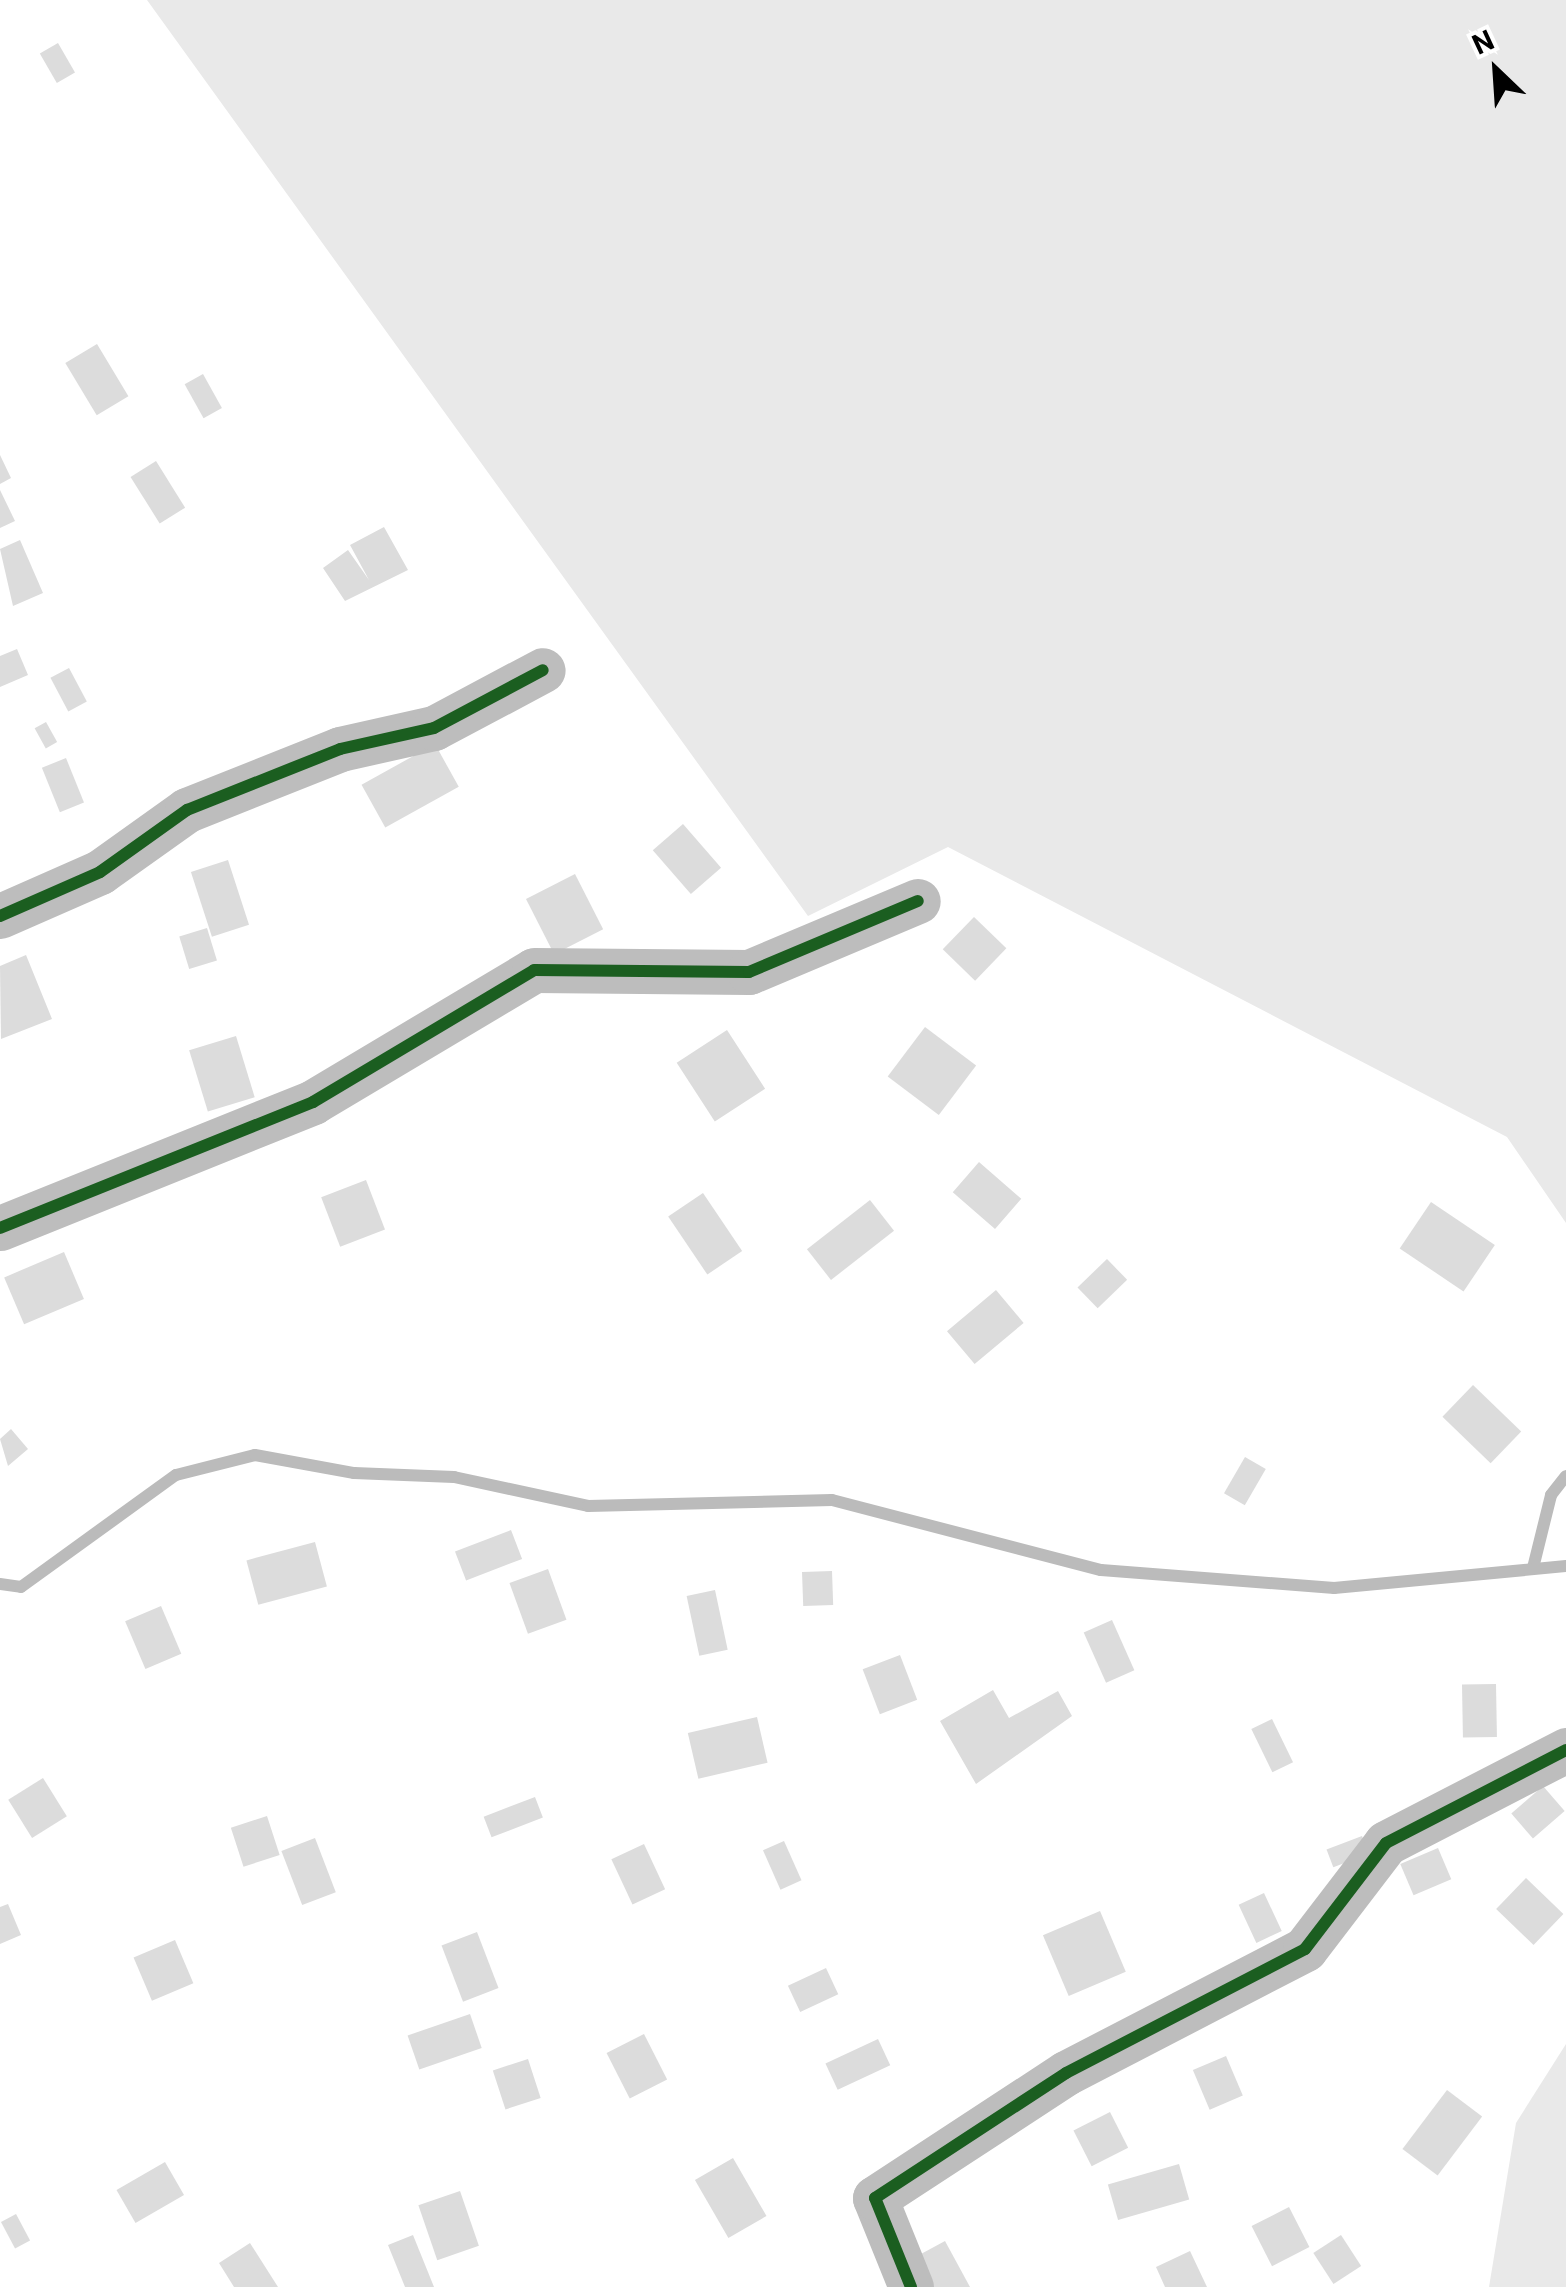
<!DOCTYPE html>
<style>
body{margin:0}
#map{position:relative;width:1566px;height:2287px;overflow:hidden;background:#fff;font-family:Roboto,sans-serif}
div>[style]{position:absolute}
[style*='--x']{left:calc(var(--x)*1px);top:calc(var(--y)*1px);width:calc(var(--w)*1px);rotate:calc(var(--a)*1deg)}
.green>*{inset:0;background:#e9e9e9}
.stream>*{height:12px;margin:-6px;padding:0 6px;transform-origin:6px;border-radius:6px;background:#bbb}
.building>*{inset:0;background:#dcdcdc;transform-origin:0 0}
.minor>*{height:45px;margin:-22.5px;padding:0 22.5px;transform-origin:22.5px;border-radius:22.5px;background:#bdbdbd}
.cycleway>*{height:12px;margin:-6px;padding:0 6px;transform-origin:6px;border-radius:6px;background:#1b5e20}
span{translate:-50% -50%;white-space:nowrap;text-align:center;line-height:1.15;-webkit-text-stroke:10px #fff;paint-order:stroke}
.north{position:absolute;left:1446px;top:20px;width:100px;height:100px;-webkit-text-stroke:8px #fff;paint-order:stroke;rotate:335deg;font-size:28px;font-weight:700;line-height:40px;text-align:center;color:#000}
.north::after{content:'';display:block;margin:auto;width:35px;height:45px;background:#000;clip-path:polygon(50% 0,100% 100%,50% 72%,0 100%)}
</style>
<div id="map">
<div class="green">
<i style="clip-path:polygon(147px 0,1566px 0,1566px 1223px,1507px 1137px,948px 847px,808px 916px)"></i>
<i style="clip-path:polygon(1566px 2044px,1566px 2287px,1489px 2287px,1516px 2123px)"></i>
</div>
<div class="stream">
<i style="--x:1533;--y:1568;--w:75;--a:-76.1"></i>
<i style="--x:1551;--y:1495;--w:24;--a:-52"></i>
<i style="--x:0;--y:1584;--w:21;--a:8"></i>
<i style="--x:21;--y:1587;--w:191;--a:-35.9"></i>
<i style="--x:176;--y:1475;--w:81;--a:-14.2"></i>
<i style="--x:255;--y:1455;--w:101;--a:10.3"></i>
<i style="--x:354;--y:1473;--w:100;--a:2.3"></i>
<i style="--x:454;--y:1477;--w:137;--a:12.2"></i>
<i style="--x:588;--y:1506;--w:244;--a:-1.4"></i>
<i style="--x:832;--y:1500;--w:278;--a:14.6"></i>
<i style="--x:1101;--y:1570;--w:234;--a:4.4"></i>
<i style="--x:1334;--y:1588;--w:233;--a:-5.4"></i>
</div>
<div class="building">
<i style="left:58px;top:43px;width:34px;height:21px;rotate:60deg"></i>
<i style="left:97px;top:344px;width:61px;height:37px;rotate:59deg"></i>
<i style="left:203px;top:374px;width:39px;height:21px;rotate:61deg"></i>
<i style="clip-path:polygon(0 455px,11px 478px,0 484px)"></i>
<i style="left:156px;top:461px;width:55px;height:30px;rotate:58deg"></i>
<i style="clip-path:polygon(0 490px,15px 521px,0 528px)"></i>
<i style="clip-path:polygon(384px 527px,408px 570px,345px 601px,323px 568px,348px 550px,369px 580px,350px 545px)"></i>
<i style="clip-path:polygon(20px 540px,43px 593px,13px 606px,0 549px)"></i>
<i style="clip-path:polygon(17px 649px,28px 675px,0 687px,0 656px)"></i>
<i style="left:69px;top:668px;width:38px;height:21px;rotate:62deg"></i>
<i style="left:46px;top:722px;width:23px;height:13px;rotate:61deg"></i>
<i style="left:435px;top:744px;width:49px;height:84px;rotate:61deg"></i>
<i style="left:66px;top:758px;width:48px;height:26px;rotate:68deg"></i>
<i style="left:683px;top:824px;width:58px;height:40px;rotate:49deg"></i>
<i style="left:228px;top:860px;width:68px;height:39px;rotate:72deg"></i>
<i style="left:575px;top:874px;width:62px;height:55px;rotate:63deg"></i>
<i style="left:974px;top:917px;width:45px;height:45px;rotate:44deg"></i>
<i style="left:207px;top:928px;width:34px;height:29px;rotate:73deg"></i>
<i style="clip-path:polygon(26px 955px,52px 1019px,1px 1039px,0 966px)"></i>
<i style="left:925px;top:1027px;width:64px;height:62px;rotate:37deg"></i>
<i style="left:727px;top:1030px;width:70px;height:60px;rotate:57deg"></i>
<i style="left:236px;top:1036px;width:64px;height:49px;rotate:73deg"></i>
<i style="left:979px;top:1162px;width:56px;height:40px;rotate:41deg"></i>
<i style="left:366px;top:1180px;width:53px;height:48px;rotate:69deg"></i>
<i style="left:703px;top:1193px;width:70px;height:42px;rotate:56deg"></i>
<i style="left:870px;top:1200px;width:39px;height:80px;rotate:52deg"></i>
<i style="left:1431px;top:1202px;width:77px;height:56px;rotate:34deg"></i>
<i style="left:64px;top:1252px;width:51px;height:65px;rotate:67deg"></i>
<i style="left:1107px;top:1259px;width:29px;height:41px;rotate:46deg"></i>
<i style="left:996px;top:1290px;width:43px;height:64px;rotate:50deg"></i>
<i style="left:1473px;top:1385px;width:67px;height:44px;rotate:44deg"></i>
<i style="clip-path:polygon(11px 1429px,28px 1449px,8px 1466px,0 1439px)"></i>
<i style="left:1245px;top:1457px;width:24px;height:42px;rotate:30deg"></i>
<i style="left:511px;top:1530px;width:31px;height:60px;rotate:69deg"></i>
<i style="left:315px;top:1542px;width:46px;height:71px;rotate:75deg"></i>
<i style="left:548px;top:1569px;width:54px;height:41px;rotate:70deg"></i>
<i style="left:832px;top:1571px;width:34px;height:30px;rotate:88deg"></i>
<i style="left:715px;top:1590px;width:61px;height:29px;rotate:78deg"></i>
<i style="left:161px;top:1606px;width:52px;height:39px;rotate:67deg"></i>
<i style="left:1112px;top:1620px;width:55px;height:31px;rotate:66deg"></i>
<i style="left:900px;top:1655px;width:48px;height:40px;rotate:69deg"></i>
<i style="left:1496px;top:1684px;width:53px;height:34px;rotate:89deg"></i>
<i style="clip-path:polygon(993px 1690px,1009px 1718px,1058px 1691px,1072px 1716px,976px 1784px,940px 1721px)"></i>
<i style="left:757px;top:1717px;width:47px;height:71px;rotate:77deg"></i>
<i style="left:1272px;top:1719px;width:48px;height:23px;rotate:64deg"></i>
<i style="left:43px;top:1778px;width:45px;height:41px;rotate:58deg"></i>
<i style="left:1543px;top:1786px;width:33px;height:42px;rotate:49deg"></i>
<i style="left:535px;top:1797px;width:22px;height:55px;rotate:69deg"></i>
<i style="left:267px;top:1816px;width:41px;height:38px;rotate:72deg"></i>
<i style="left:1362px;top:1836px;width:19px;height:38px;rotate:69deg"></i>
<i style="left:315px;top:1838px;width:58px;height:36px;rotate:69deg"></i>
<i style="left:784px;top:1841px;width:43px;height:23px;rotate:66deg"></i>
<i style="left:644px;top:1844px;width:50px;height:36px;rotate:65deg"></i>
<i style="left:1438px;top:1848px;width:34px;height:41px;rotate:67deg"></i>
<i style="left:1526px;top:1878px;width:52px;height:43px;rotate:44deg"></i>
<i style="left:1264px;top:1893px;width:42px;height:28px;rotate:65deg"></i>
<i style="clip-path:polygon(8px 1904px,21px 1935px,0 1944px,0 1907px)"></i>
<i style="left:1100px;top:1911px;width:66px;height:62px;rotate:67deg"></i>
<i style="left:477px;top:1932px;width:60px;height:38px;rotate:69deg"></i>
<i style="left:175px;top:1940px;width:47px;height:45px;rotate:67deg"></i>
<i style="left:826px;top:1968px;width:29px;height:42px;rotate:65deg"></i>
<i style="left:470px;top:2014px;width:36px;height:66px;rotate:71deg"></i>
<i style="left:644px;top:2034px;width:51px;height:42px;rotate:63deg"></i>
<i style="left:878px;top:2039px;width:29px;height:58px;rotate:65deg"></i>
<i style="left:1226px;top:2056px;width:43px;height:36px;rotate:67deg"></i>
<i style="left:528px;top:2059px;width:41px;height:37px;rotate:72deg"></i>
<i style="left:1447px;top:2090px;width:44px;height:74px;rotate:37deg"></i>
<i style="left:1110px;top:2112px;width:40px;height:41px;rotate:63deg"></i>
<i style="left:733px;top:2158px;width:67px;height:44px;rotate:60deg"></i>
<i style="left:165px;top:2162px;width:38px;height:56px;rotate:60deg"></i>
<i style="left:1179px;top:2164px;width:37px;height:74px;rotate:74deg"></i>
<i style="left:460px;top:2191px;width:58px;height:44px;rotate:71deg"></i>
<i style="left:1289px;top:2207px;width:45px;height:42px;rotate:63deg"></i>
<i style="left:16px;top:2214px;width:30px;height:17px;rotate:62deg"></i>
<i style="clip-path:polygon(413px 2235px,434px 2287px,405px 2287px,388px 2245px)"></i>
<i style="left:1341px;top:2235px;width:37px;height:33px;rotate:57deg"></i>
<i style="clip-path:polygon(945px 2241px,970px 2287px,922px 2287px,908px 2261px)"></i>
<i style="clip-path:polygon(250px 2243px,278px 2287px,234px 2287px,219px 2263px)"></i>
<i style="clip-path:polygon(1190px 2251px,1207px 2287px,1165px 2287px,1156px 2267px)"></i>
</div>
<div class="minor">
<i style="--x:0;--y:916;--w:109;--a:-23.7"></i>
<i style="--x:100;--y:872;--w:107;--a:-35.5"></i>
<i style="--x:187;--y:810;--w:165;--a:-21.7"></i>
<i style="--x:340;--y:749;--w:96;--a:-12.6"></i>
<i style="--x:434;--y:728;--w:123;--a:-28"></i>
<i style="--x:0;--y:1228;--w:337;--a:-21.9"></i>
<i style="--x:313;--y:1102;--w:257;--a:-30.8"></i>
<i style="--x:534;--y:970;--w:215;--a:0.5"></i>
<i style="--x:749;--y:972;--w:183;--a:-22.8"></i>
<i style="--x:911;--y:2287;--w:96;--a:-112"></i>
<i style="--x:875;--y:2198;--w:228;--a:-33.2"></i>
<i style="--x:1066;--y:2073;--w:269;--a:-27.4"></i>
<i style="--x:1305;--y:1949;--w:133;--a:-52.6"></i>
<i style="--x:1386;--y:1843;--w:203;--a:-27.3"></i>
</div>
<div class="cycleway">
<i style="--x:0;--y:916;--w:109;--a:-23.7"></i>
<i style="--x:100;--y:872;--w:107;--a:-35.5"></i>
<i style="--x:187;--y:810;--w:165;--a:-21.7"></i>
<i style="--x:340;--y:749;--w:96;--a:-12.6"></i>
<i style="--x:434;--y:728;--w:123;--a:-28"></i>
<i style="--x:0;--y:1228;--w:337;--a:-21.9"></i>
<i style="--x:313;--y:1102;--w:257;--a:-30.8"></i>
<i style="--x:534;--y:970;--w:215;--a:0.5"></i>
<i style="--x:749;--y:972;--w:183;--a:-22.8"></i>
<i style="--x:911;--y:2287;--w:96;--a:-112"></i>
<i style="--x:875;--y:2198;--w:228;--a:-33.2"></i>
<i style="--x:1066;--y:2073;--w:269;--a:-27.4"></i>
<i style="--x:1305;--y:1949;--w:133;--a:-52.6"></i>
<i style="--x:1386;--y:1843;--w:203;--a:-27.3"></i>
</div>
<div class="north">N</div>
</div>
